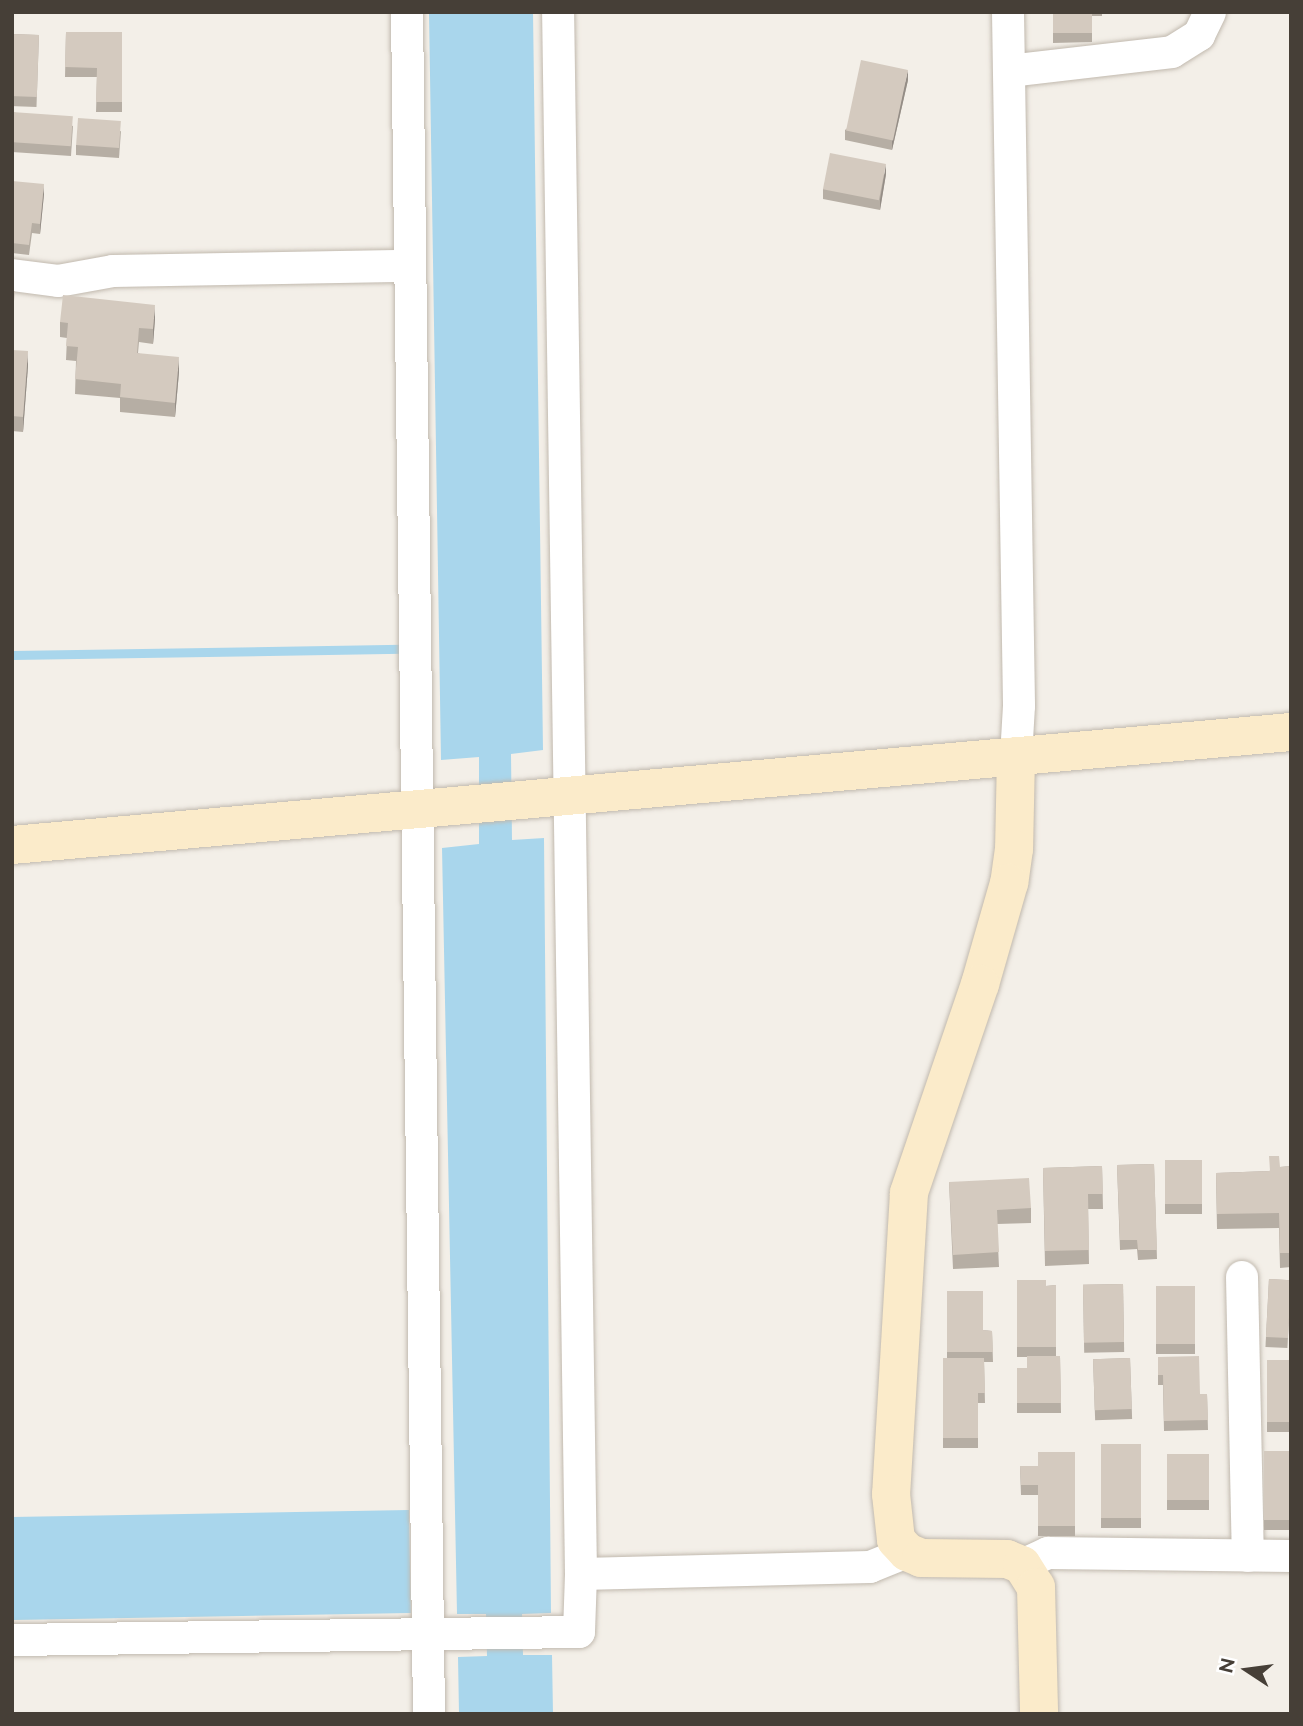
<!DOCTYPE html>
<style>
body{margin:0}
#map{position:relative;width:1303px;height:1726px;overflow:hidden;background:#f3efe8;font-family:Raleway,sans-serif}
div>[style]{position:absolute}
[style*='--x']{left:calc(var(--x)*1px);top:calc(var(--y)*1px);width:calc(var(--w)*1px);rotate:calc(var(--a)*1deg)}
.water>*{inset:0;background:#a9d6ec;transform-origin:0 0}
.stream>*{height:9px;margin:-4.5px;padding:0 4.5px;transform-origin:4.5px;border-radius:4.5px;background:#a9d6ec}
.roads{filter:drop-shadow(0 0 2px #c1b9ae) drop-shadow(0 0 2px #c1b9ae)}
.street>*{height:32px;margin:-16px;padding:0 16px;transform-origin:16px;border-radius:16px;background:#fff}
.secondary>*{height:38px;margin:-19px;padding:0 19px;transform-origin:19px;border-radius:19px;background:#fbebca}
.wall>*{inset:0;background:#b6aea4;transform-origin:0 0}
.shaded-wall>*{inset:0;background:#948d86}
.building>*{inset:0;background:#d4cabf;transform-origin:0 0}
span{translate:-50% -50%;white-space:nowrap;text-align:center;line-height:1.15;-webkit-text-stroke:5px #fff;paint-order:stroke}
.frame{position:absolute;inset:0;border:14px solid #463f37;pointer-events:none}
.north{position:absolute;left:1212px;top:1635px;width:70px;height:70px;-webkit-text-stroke:5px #fff;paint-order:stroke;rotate:283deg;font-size:19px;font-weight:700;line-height:28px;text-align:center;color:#463f37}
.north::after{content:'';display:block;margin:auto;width:24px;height:32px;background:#463f37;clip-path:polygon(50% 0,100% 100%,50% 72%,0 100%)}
</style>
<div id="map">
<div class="water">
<i style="clip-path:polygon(429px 12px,533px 12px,543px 750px,511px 754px,512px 840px,544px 838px,551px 1613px,522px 1614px,523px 1655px,552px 1655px,553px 1714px,459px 1714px,458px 1657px,487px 1656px,486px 1614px,457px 1614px,442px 848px,479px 844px,479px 757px,441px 760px)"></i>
<i style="left:409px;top:1510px;width:103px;height:397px;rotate:89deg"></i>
</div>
<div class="stream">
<i style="--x:12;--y:655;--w:390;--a:-0.9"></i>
</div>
<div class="roads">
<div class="street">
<i style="--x:407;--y:12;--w:1702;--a:89.26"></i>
<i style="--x:1008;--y:12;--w:694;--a:89.09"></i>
<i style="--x:1019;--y:706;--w:50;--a:93.4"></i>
<i style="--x:1009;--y:71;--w:164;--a:-6.6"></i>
<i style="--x:1172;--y:52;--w:32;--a:-32"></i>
<i style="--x:1199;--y:35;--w:25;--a:-64"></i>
<i style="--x:12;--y:275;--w:46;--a:7.4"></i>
<i style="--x:58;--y:281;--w:56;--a:-10.3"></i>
<i style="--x:113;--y:271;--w:297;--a:-1"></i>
<i style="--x:1242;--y:1277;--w:279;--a:88.8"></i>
<i style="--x:1022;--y:1565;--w:29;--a:-25"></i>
<i style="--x:1048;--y:1553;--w:243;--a:0.7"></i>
<i style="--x:581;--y:1574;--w:289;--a:-1.4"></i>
<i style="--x:870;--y:1567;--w:40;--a:-22"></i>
<i style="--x:12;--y:1640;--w:567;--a:-0.81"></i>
<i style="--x:579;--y:1632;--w:58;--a:-88"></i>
<i style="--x:581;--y:1574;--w:1562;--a:-90.84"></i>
</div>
<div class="secondary">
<i style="--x:1016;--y:756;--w:93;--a:91.2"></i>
<i style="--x:1014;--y:849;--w:34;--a:98"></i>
<i style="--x:1009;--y:883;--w:105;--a:106"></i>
<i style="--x:980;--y:984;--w:221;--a:108.8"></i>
<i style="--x:909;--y:1193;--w:302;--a:93.4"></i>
<i style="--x:891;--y:1494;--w:46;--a:83.8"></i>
<i style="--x:896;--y:1540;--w:16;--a:47"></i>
<i style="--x:907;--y:1552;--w:15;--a:23"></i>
<i style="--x:921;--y:1558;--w:86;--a:0.7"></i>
<i style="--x:1007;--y:1559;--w:16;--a:22"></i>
<i style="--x:1022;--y:1565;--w:26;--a:58"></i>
<i style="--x:1036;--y:1587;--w:127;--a:88.6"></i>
<i style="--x:12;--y:845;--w:1284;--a:-5.05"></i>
</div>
</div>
<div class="wall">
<i style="clip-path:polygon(1053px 12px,1102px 12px,1102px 16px,1092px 16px,1092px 42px,1053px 43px)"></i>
<i style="clip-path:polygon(66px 32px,122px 32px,122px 112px,96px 112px,97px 77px,65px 77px)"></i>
<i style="left:12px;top:34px;width:27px;height:72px;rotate:2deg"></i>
<i style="clip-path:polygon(908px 80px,892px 150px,845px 140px,845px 130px)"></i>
<i style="clip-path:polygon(12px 112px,73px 126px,71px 156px,12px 152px)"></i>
<i style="clip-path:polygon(121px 131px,119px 158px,76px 155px,76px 145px)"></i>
<i style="clip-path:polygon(886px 174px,880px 210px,823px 199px,823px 189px)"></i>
<i style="clip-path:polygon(12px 181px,44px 194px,40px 234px,32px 233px,29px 255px,12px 253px)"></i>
<i style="clip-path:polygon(155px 319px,153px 344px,139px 342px,138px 353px,179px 372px,175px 417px,120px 412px,120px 398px,75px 394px,76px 361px,66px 360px,67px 338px,60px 337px,60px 322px)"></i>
<i style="clip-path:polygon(12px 350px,28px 366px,23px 432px,12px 431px)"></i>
<i style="left:1165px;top:1160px;width:37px;height:54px"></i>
<i style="clip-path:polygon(1154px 1164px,1157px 1259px,1138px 1260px,1137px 1249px,1120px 1250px,1117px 1165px)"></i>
<i style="clip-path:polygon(1102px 1166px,1103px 1209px,1088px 1209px,1089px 1264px,1045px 1266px,1043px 1168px)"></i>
<i style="clip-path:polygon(1291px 1166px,1291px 1267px,1280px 1268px,1279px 1228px,1217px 1229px,1216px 1173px,1269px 1171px,1280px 1167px)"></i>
<i style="clip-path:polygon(949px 1182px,1031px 1208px,1031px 1223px,997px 1224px,999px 1267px,953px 1269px)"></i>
<i style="left:1269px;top:1279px;width:22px;height:68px;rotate:3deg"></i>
<i style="clip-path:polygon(1017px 1280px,1046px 1286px,1056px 1285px,1056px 1356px,1060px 1356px,1061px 1413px,1017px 1413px,1017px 1368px,1027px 1368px,1027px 1357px,1017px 1357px)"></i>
<i style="left:1123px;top:1284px;width:68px;height:40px;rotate:89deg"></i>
<i style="left:1195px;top:1286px;width:68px;height:39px;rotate:90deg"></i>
<i style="clip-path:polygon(947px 1291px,983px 1330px,992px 1331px,993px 1362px,984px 1362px,985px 1403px,978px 1403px,978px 1448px,943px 1448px,943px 1358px,947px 1358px)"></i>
<i style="clip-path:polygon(1158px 1357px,1200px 1394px,1207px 1394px,1208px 1430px,1164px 1431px,1163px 1385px,1158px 1385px)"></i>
<i style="left:1130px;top:1358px;width:61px;height:37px;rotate:88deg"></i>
<i style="left:1267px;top:1360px;width:24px;height:72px"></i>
<i style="left:1101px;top:1444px;width:40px;height:84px"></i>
<i style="left:1264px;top:1451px;width:27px;height:79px"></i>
<i style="clip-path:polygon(1075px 1452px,1075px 1536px,1038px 1536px,1038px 1495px,1021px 1495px,1020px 1466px,1038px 1466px)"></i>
<i style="left:1167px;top:1454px;width:42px;height:56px"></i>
</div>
<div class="shaded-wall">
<i style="clip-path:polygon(908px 70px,908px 80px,892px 150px,892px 140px)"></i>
<i style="clip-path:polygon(886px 164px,886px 174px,880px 210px,880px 200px)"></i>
<i style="clip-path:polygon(44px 184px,44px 194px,40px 234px,40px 224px)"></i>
<i style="clip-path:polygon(155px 305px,155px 319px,153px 344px,153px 329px)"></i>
<i style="clip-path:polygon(28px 351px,28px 366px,23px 432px,23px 417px)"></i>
<i style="clip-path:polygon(179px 357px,179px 372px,175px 417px,175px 403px)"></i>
</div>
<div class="building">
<i style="left:1053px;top:12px;width:39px;height:21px"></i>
<i style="clip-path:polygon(66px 32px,122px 32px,122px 102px,96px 102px,97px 68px,65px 67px)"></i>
<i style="left:12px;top:34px;width:27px;height:62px;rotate:2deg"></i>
<i style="left:861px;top:60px;width:48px;height:72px;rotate:12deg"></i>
<i style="left:12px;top:112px;width:61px;height:30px;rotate:4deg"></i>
<i style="left:78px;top:118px;width:43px;height:27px;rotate:4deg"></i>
<i style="left:830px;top:153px;width:57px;height:37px;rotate:11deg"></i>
<i style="clip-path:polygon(12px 181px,44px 184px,40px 224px,32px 223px,29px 245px,12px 243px)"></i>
<i style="clip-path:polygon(12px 291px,15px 291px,12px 321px)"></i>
<i style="clip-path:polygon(63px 295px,155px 305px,153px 329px,139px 328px,137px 353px,179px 357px,175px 403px,120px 397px,121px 384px,75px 379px,78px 347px,66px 346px,68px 323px,60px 322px)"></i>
<i style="clip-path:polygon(12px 350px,28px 351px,23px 417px,12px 416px)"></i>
<i style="clip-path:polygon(1269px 1156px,1279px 1156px,1280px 1167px,1291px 1166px,1291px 1253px,1280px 1253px,1279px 1213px,1217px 1214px,1216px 1173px,1270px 1171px)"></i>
<i style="left:1165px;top:1160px;width:37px;height:44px"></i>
<i style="clip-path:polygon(1154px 1164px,1157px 1250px,1138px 1250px,1137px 1240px,1120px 1240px,1117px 1165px)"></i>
<i style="clip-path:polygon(1102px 1166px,1103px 1194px,1088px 1194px,1089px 1250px,1045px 1251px,1043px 1168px)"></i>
<i style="clip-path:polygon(1029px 1178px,1031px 1208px,997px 1210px,999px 1252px,953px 1255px,949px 1182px)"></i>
<i style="left:1269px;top:1279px;width:22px;height:58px;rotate:3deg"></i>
<i style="clip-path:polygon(1017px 1280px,1046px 1280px,1046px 1286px,1056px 1285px,1056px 1347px,1017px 1347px)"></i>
<i style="left:1123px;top:1284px;width:58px;height:40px;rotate:89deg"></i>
<i style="left:1195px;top:1286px;width:58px;height:39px;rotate:90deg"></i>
<i style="clip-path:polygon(947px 1291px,983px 1291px,983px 1330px,992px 1331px,993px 1352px,947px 1352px)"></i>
<i style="clip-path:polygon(1027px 1356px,1060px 1356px,1061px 1403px,1017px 1403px,1017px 1368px,1027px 1368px)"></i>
<i style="clip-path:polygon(1199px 1356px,1200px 1394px,1207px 1394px,1208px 1420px,1164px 1421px,1163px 1375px,1158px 1375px,1158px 1357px)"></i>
<i style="clip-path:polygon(943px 1358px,984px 1358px,985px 1393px,978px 1393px,978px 1438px,943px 1438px)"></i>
<i style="left:1130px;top:1358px;width:51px;height:37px;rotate:88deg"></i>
<i style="left:1267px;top:1360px;width:24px;height:62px"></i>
<i style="left:1101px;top:1444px;width:40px;height:74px"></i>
<i style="left:1264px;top:1451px;width:27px;height:69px"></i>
<i style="clip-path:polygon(1038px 1452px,1075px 1452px,1075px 1526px,1038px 1526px,1038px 1485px,1021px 1485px,1020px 1466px,1038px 1466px)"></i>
<i style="left:1167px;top:1454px;width:42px;height:46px"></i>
</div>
<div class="frame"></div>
<div class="north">N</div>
</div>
